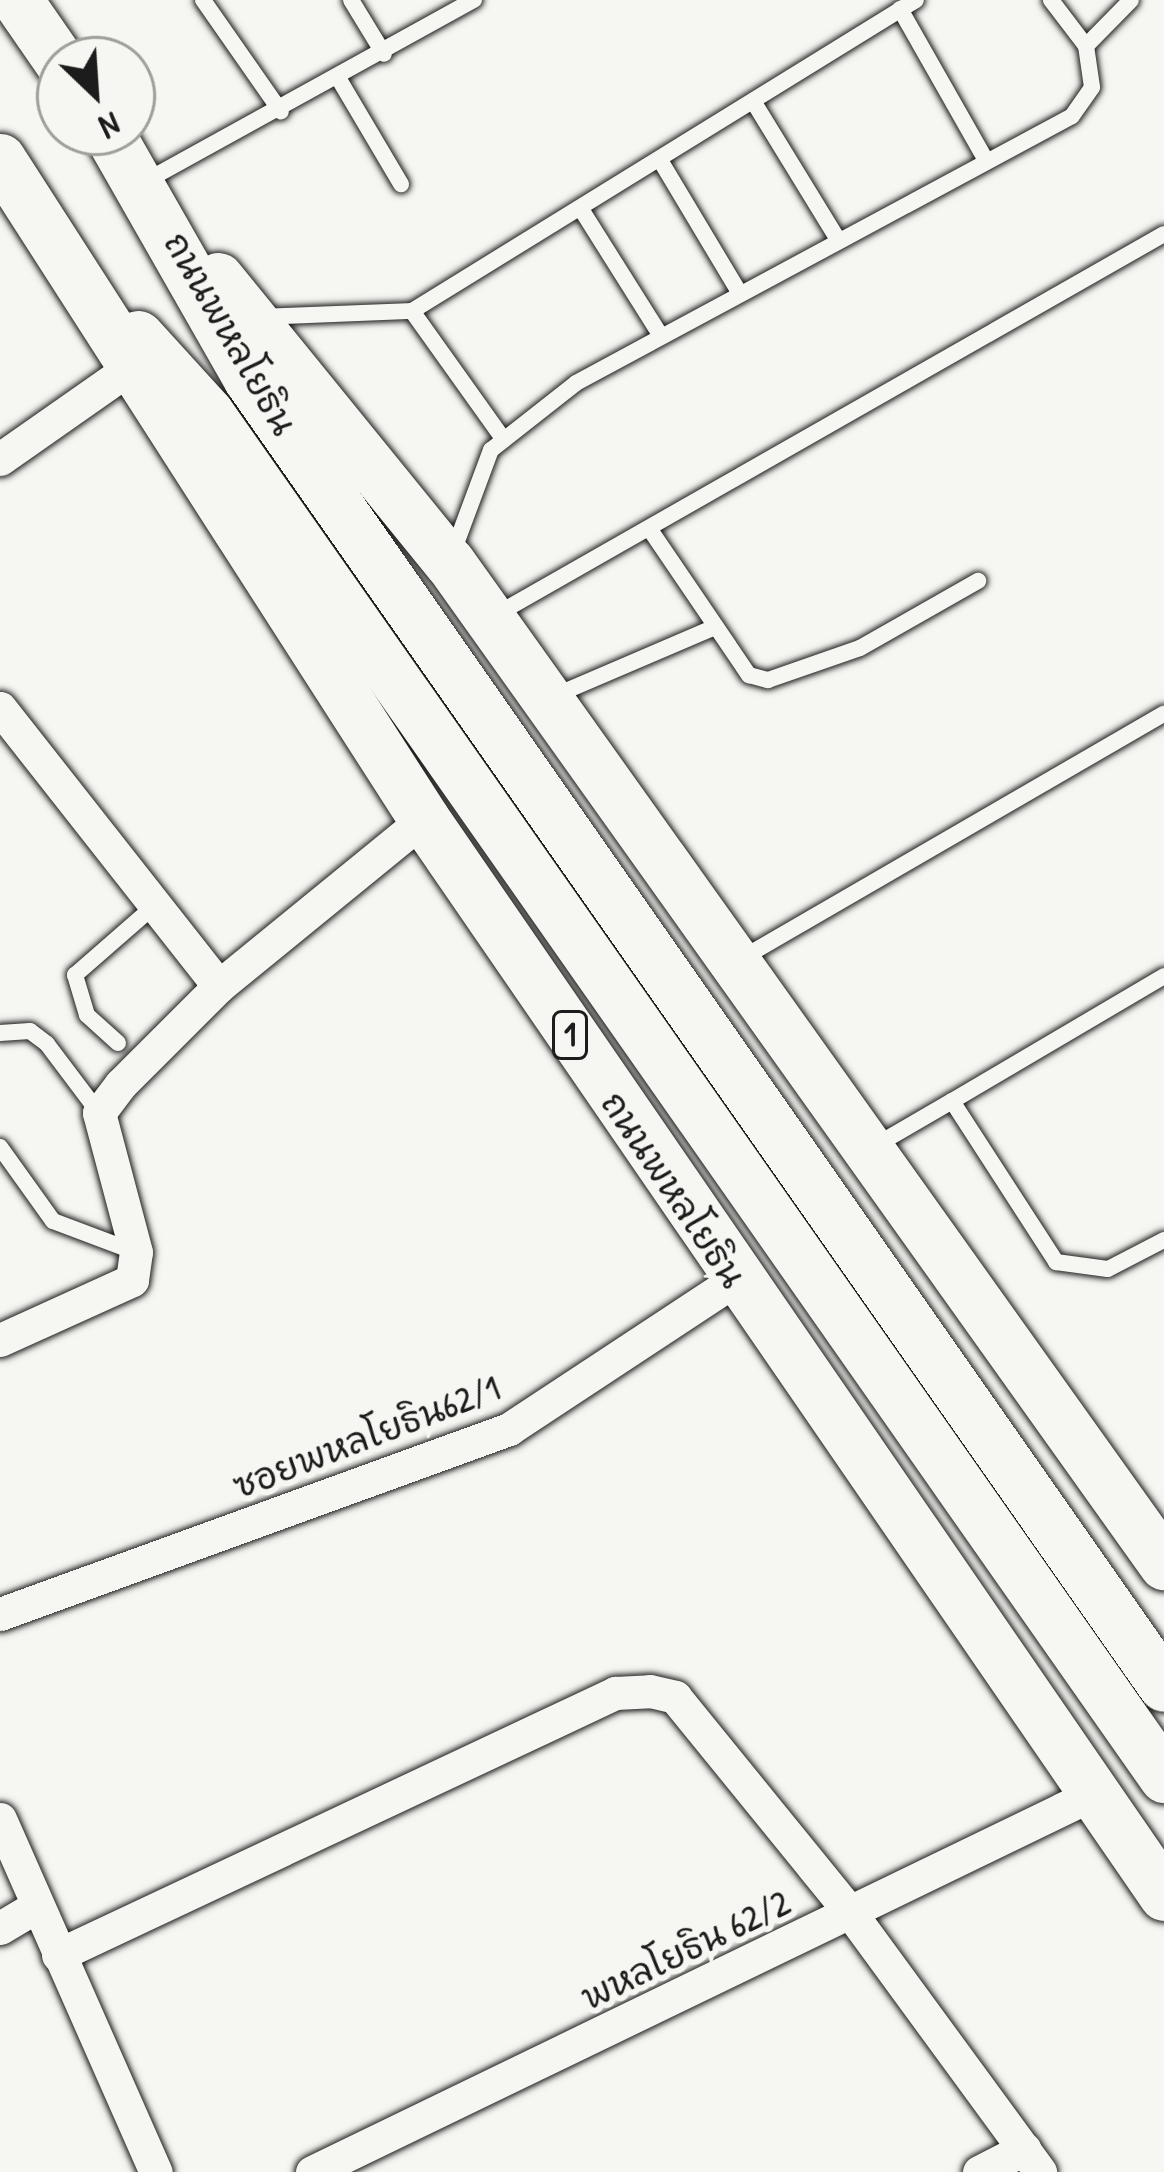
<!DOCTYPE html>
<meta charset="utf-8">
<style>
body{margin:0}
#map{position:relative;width:1164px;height:2172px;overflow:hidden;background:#f6f6f2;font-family:"Patrick Hand","Playpen Sans Thai",sans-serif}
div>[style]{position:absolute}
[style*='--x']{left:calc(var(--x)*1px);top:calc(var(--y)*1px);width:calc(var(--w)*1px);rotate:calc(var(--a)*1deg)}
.roads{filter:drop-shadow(0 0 3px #1c1c1c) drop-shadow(0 0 3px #1c1c1c)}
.service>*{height:16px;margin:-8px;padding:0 8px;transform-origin:8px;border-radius:8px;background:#f6f6f2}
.minor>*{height:33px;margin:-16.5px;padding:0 16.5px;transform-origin:16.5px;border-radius:16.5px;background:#f6f6f2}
.primary>*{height:51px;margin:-25.5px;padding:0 25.5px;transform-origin:25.5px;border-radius:25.5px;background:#f6f6f2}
span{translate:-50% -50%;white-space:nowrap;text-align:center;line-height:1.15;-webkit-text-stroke:12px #f6f6f2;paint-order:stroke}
.shield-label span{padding:3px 9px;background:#f6f6f2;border:3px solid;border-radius:9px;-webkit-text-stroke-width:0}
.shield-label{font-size:33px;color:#1c1c1c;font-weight:700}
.street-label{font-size:36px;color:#1c1c1c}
.north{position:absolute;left:36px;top:36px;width:120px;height:120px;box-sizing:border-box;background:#f6f6f2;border:3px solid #9f9f9c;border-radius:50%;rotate:155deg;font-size:33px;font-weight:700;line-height:48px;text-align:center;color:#1c1c1c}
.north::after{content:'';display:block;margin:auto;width:42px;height:54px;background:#1c1c1c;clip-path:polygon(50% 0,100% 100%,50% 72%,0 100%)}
</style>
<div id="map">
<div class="roads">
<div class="service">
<i style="--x:203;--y:0;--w:136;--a:55.1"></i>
<i style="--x:351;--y:0;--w:63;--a:58.6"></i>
<i style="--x:900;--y:9;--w:170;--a:60.4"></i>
<i style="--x:1086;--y:46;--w:64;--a:-45.6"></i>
<i style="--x:340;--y:81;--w:120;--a:59.4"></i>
<i style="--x:753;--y:101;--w:161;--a:58.5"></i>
<i style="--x:660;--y:160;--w:154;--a:59.1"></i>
<i style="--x:144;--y:182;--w:377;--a:-28.9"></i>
<i style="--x:581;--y:209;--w:150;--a:57.8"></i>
<i style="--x:412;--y:311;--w:158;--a:54.5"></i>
<i style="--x:261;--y:317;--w:151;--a:-2.3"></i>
<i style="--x:412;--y:311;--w:592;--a:-31.68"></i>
<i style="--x:653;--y:534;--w:171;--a:55.8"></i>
<i style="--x:749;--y:675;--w:20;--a:15"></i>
<i style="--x:768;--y:680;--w:97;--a:-19.2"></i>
<i style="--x:860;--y:648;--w:136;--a:-29.6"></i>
<i style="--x:453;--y:552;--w:109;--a:-69.6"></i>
<i style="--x:491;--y:450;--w:108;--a:-38.2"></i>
<i style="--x:576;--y:383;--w:563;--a:-28.29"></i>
<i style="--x:1072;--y:116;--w:35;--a:-55"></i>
<i style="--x:1092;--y:87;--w:41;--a:-98.3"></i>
<i style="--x:1086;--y:46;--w:58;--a:-127.3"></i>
<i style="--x:492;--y:617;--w:773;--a:-29.68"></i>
<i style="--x:554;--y:696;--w:173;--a:-23.2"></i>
<i style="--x:739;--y:960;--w:491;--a:-30.1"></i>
<i style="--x:0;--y:1033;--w:30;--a:-4"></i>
<i style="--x:30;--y:1031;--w:21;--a:37"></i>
<i style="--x:47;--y:1044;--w:86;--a:53"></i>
<i style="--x:118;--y:1043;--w:42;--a:-137.9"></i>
<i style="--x:87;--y:1015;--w:42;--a:-106.7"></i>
<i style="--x:75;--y:975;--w:103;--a:-41.1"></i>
<i style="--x:952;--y:1101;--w:246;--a:-30.5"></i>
<i style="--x:0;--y:1147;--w:91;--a:54.4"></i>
<i style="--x:53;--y:1221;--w:88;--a:20.7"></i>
<i style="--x:873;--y:1147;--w:91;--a:-30.2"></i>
<i style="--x:952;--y:1101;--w:192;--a:57.1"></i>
<i style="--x:1056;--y:1262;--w:52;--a:7.7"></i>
<i style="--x:1108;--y:1269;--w:63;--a:-27.4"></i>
</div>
<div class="minor">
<i style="--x:0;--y:459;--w:159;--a:-35"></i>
<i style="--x:0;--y:708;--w:354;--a:51.8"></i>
<i style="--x:0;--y:1340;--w:145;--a:-24.4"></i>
<i style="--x:132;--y:1280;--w:28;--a:-82"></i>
<i style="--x:136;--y:1252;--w:144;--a:-104.9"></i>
<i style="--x:99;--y:1113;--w:36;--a:-53"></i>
<i style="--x:121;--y:1084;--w:139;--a:-45"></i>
<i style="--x:219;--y:986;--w:264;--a:-39.2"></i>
<i style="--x:0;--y:1614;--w:542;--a:-19.97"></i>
<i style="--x:509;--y:1429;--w:271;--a:-33.4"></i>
<i style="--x:0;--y:1819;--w:386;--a:66.2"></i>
<i style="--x:0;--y:1928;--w:43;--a:-30.7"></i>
<i style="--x:58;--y:1955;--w:616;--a:-25.19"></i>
<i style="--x:615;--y:1693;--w:35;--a:-3"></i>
<i style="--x:650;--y:1691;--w:26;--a:13"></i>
<i style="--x:675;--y:1697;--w:277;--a:50.9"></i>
<i style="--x:850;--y:1912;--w:322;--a:53.8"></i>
<i style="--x:312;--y:2172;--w:865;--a:-25.82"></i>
<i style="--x:979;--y:2172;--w:51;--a:-27.1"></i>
</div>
<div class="primary">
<i style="--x:17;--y:0;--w:75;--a:55.3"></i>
<i style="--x:108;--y:132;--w:284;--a:60.3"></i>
<i style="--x:249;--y:379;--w:1595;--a:55.01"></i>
<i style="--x:0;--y:159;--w:784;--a:57.28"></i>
<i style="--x:424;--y:819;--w:1306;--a:55.48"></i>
<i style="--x:218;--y:278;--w:367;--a:50.9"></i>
<i style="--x:450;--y:563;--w:1230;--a:54.5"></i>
<i style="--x:138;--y:336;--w:104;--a:47.7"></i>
<i style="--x:208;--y:413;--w:1666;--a:54.97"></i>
</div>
</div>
<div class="shield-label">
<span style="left:570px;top:1035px">1</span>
</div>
<div class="street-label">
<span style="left:231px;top:333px;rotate:60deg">ถนนพหลโยธิน</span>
<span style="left:674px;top:1189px;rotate:56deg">ถนนพหลโยธิน</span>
<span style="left:366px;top:1436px;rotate:-21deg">ซอยพหลโยธิน62/1</span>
<span style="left:685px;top:1949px;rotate:-26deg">พหลโยธิน 62/2</span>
</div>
<div class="north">N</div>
</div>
